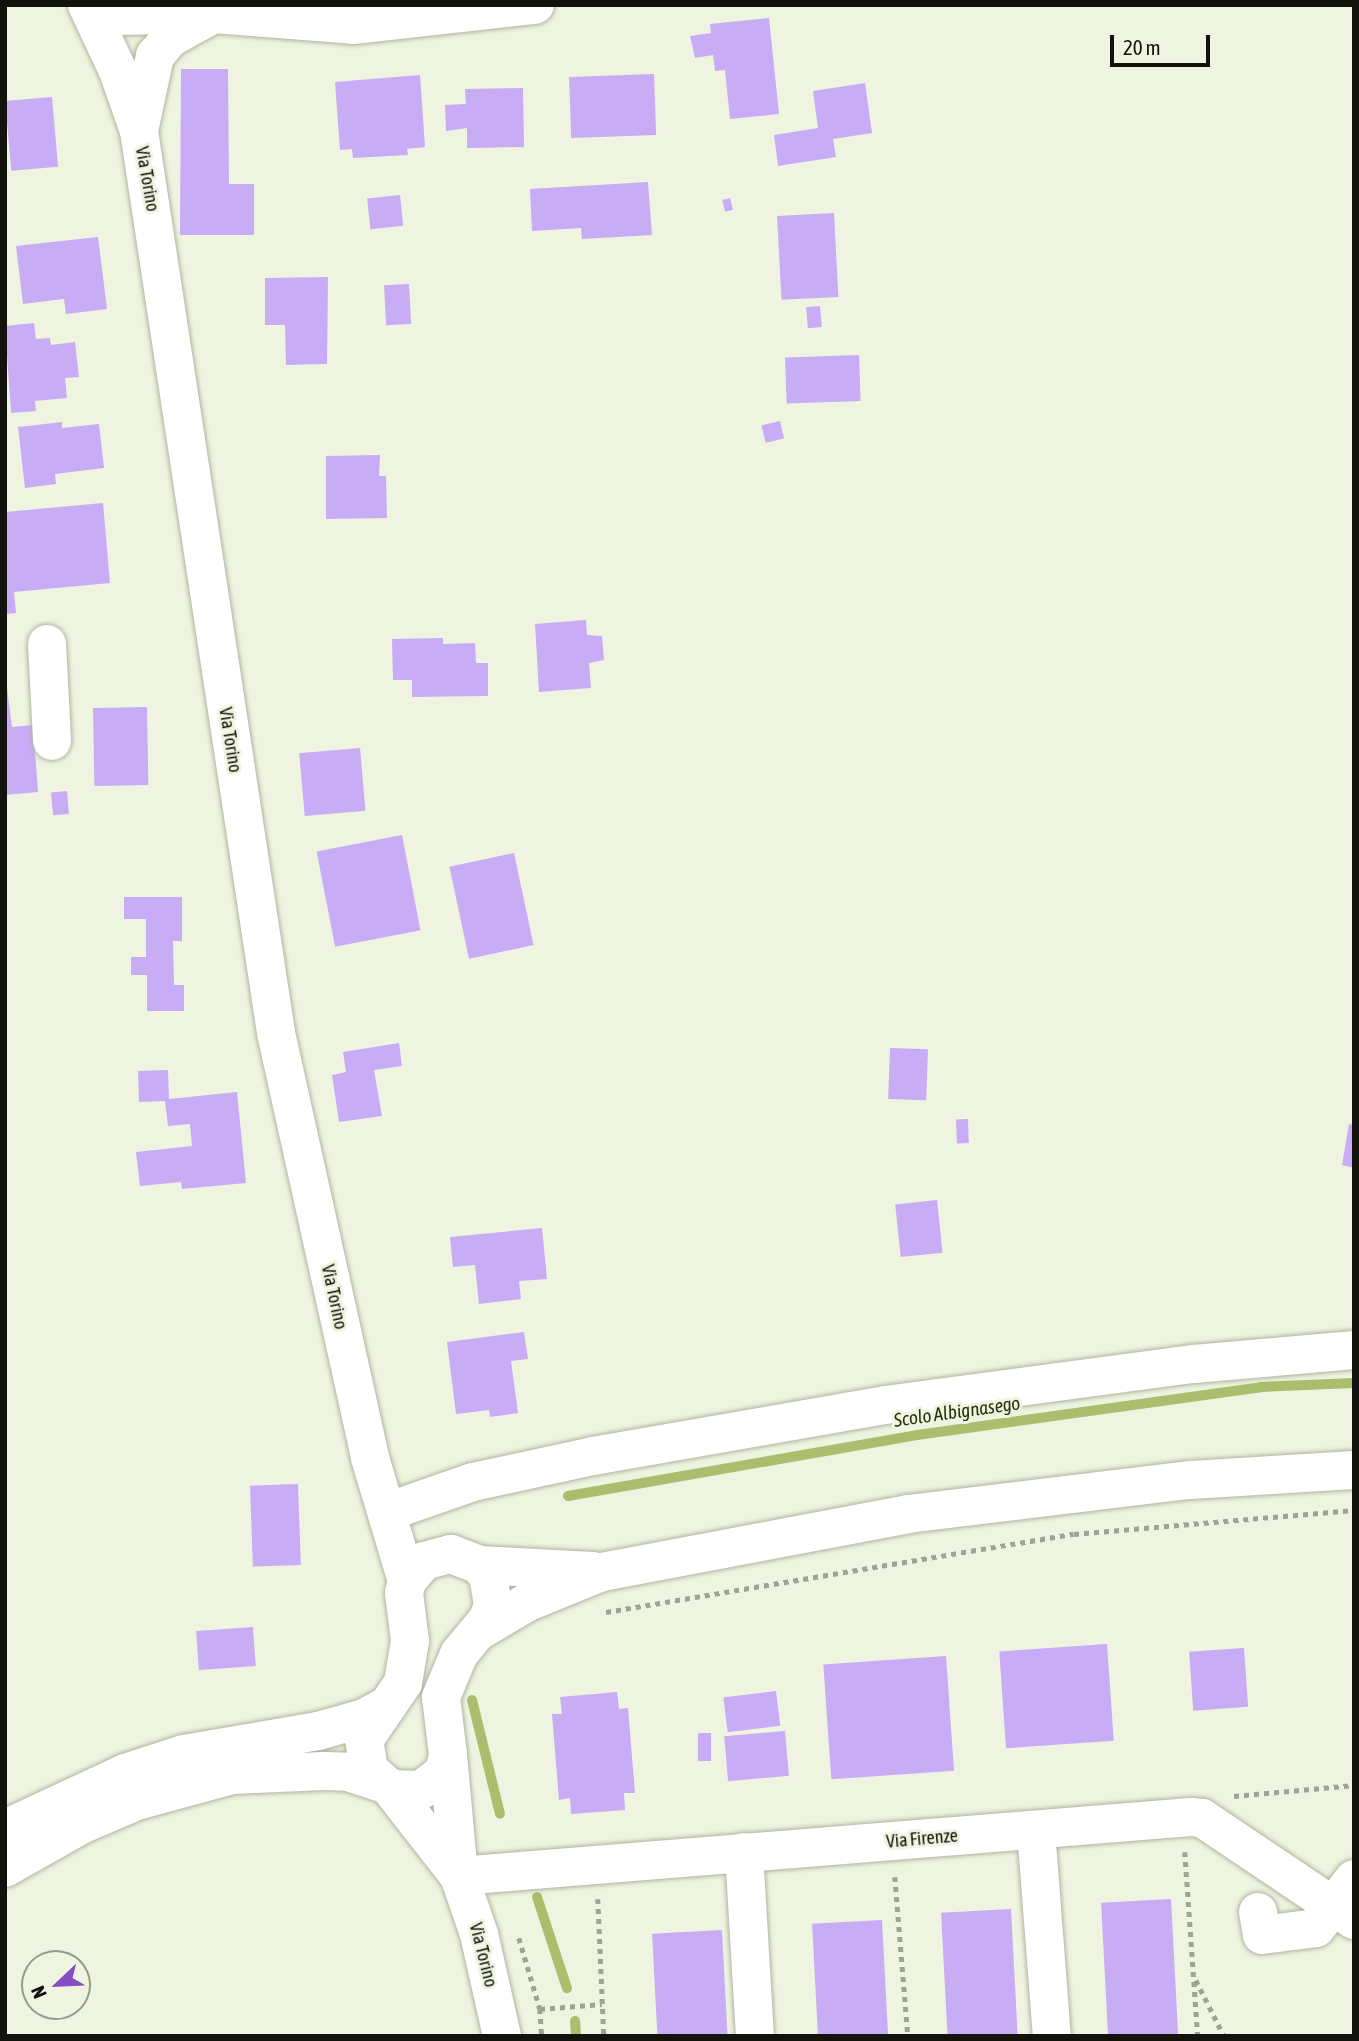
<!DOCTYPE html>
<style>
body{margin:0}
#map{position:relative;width:1359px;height:2041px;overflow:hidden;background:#eef4df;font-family:"Asap Condensed",sans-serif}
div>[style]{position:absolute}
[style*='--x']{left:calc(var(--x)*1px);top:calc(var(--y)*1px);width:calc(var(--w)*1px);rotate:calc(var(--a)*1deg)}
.stream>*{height:10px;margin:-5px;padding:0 5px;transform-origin:5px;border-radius:5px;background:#aabe6d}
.building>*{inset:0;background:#c8acf6;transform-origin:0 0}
.path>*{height:4.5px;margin-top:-2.25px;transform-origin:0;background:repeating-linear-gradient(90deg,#9ea393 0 5px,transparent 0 10px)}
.roads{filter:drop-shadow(0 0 2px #b0b5a1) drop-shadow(0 0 2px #b0b5a1)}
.minor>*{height:38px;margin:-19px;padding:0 19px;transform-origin:19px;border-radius:19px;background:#fff}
span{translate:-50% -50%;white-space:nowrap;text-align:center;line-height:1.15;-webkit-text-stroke:6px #eef4df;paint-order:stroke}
.street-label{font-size:18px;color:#11130c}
.water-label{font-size:19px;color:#29310e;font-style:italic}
.frame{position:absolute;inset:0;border:7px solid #11130c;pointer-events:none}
.north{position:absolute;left:21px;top:1950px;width:70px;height:70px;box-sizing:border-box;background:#eef4df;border:2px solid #969a8b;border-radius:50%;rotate:247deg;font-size:19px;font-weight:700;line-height:28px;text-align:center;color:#11130c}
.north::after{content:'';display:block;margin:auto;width:24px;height:32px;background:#854ec5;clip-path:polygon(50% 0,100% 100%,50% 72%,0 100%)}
.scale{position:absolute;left:1110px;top:35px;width:100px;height:32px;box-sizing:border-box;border:4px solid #11130c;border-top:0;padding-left:9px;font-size:21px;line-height:24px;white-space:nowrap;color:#11130c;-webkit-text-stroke:5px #eef4df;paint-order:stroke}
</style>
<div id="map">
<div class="stream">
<i style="--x:568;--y:1496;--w:354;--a:-9.9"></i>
<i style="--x:917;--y:1435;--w:347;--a:-7.9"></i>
<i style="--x:1261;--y:1387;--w:93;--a:-2.5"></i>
<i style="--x:472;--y:1700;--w:117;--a:76.2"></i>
<i style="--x:537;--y:1897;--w:96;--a:71.8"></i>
<i style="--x:575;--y:2021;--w:15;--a:86"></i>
</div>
<div class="building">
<i style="clip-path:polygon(769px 18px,779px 114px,730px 119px,725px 70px,715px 71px,713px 55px,695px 58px,690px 36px,711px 33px,710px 24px)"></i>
<i style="clip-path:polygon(181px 69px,228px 69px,229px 184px,254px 184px,254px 235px,180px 235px)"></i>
<i style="left:654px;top:74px;width:61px;height:85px;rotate:88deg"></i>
<i style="clip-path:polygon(420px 75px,425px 147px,407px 149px,408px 155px,353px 158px,352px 149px,340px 150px,335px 82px)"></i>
<i style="clip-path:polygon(865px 83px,872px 133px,833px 139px,836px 157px,778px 166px,774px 135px,818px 128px,813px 91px)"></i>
<i style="clip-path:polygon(523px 88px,524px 147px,467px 148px,467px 128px,446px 131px,445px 105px,466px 104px,465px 89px)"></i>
<i style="left:52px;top:97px;width:70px;height:47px;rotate:85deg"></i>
<i style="clip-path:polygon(648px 182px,652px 235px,582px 239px,581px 228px,532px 231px,530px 189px)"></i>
<i style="left:400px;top:195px;width:31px;height:33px;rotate:84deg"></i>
<i style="left:730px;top:198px;width:12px;height:8px;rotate:76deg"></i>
<i style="left:834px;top:213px;width:84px;height:57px;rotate:87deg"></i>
<i style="clip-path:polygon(98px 237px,107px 309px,66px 314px,64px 299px,23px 304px,16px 246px)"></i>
<i style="clip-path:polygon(328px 277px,327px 364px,286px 365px,285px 325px,265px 325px,265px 278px)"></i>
<i style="left:409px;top:284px;width:40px;height:25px;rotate:87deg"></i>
<i style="left:820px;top:306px;width:21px;height:14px;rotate:85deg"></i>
<i style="clip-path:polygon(34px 323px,36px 339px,50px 338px,51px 345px,75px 342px,79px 377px,65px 378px,67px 398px,35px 401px,36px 411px,11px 413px,5px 326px)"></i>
<i style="left:859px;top:355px;width:46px;height:74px;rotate:88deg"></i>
<i style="left:780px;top:421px;width:18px;height:19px;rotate:77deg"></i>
<i style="clip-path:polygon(62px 422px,62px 428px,99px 424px,104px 468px,55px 474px,56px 484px,25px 488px,18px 427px)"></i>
<i style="clip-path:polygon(380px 455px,379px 476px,386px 476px,387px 518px,326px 519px,326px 456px)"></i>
<i style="clip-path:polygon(103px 503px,110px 583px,14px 592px,16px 613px,5px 614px,5px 512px)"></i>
<i style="clip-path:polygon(586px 620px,587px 635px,602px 636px,604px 660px,589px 663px,591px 688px,539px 692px,535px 624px)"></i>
<i style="clip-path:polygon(443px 638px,443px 644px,475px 643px,476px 663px,488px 663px,488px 696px,412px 697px,412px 680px,393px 680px,392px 639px)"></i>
<i style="clip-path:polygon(5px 672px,12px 727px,33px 725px,38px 792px,5px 795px)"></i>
<i style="left:147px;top:707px;width:78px;height:54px;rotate:89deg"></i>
<i style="left:360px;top:748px;width:63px;height:61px;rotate:85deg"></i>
<i style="left:67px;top:791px;width:23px;height:16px;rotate:85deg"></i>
<i style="left:402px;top:835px;width:97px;height:87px;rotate:79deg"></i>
<i style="left:514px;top:853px;width:94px;height:66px;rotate:78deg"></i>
<i style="clip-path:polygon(124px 897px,182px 897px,182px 941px,173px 941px,174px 985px,184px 985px,184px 1011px,147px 1011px,147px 975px,131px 975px,131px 957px,146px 957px,146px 919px,124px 919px)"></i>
<i style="clip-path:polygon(399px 1043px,402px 1066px,374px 1070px,382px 1116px,339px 1122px,332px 1075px,346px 1072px,343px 1052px)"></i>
<i style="left:890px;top:1048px;width:38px;height:51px;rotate:2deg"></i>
<i style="clip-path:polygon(168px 1070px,169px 1099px,237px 1092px,246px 1183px,182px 1189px,181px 1182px,140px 1186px,136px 1152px,192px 1146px,190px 1124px,168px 1126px,165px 1101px,139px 1102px,138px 1071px)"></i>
<i style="left:968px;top:1119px;width:24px;height:12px;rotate:88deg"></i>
<i style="clip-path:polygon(1349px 1124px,1354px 1125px,1354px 1168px,1342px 1165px)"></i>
<i style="left:937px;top:1200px;width:53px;height:42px;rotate:84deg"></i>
<i style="clip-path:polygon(542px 1228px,547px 1279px,519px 1281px,521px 1299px,479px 1304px,475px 1265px,453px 1267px,450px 1237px)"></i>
<i style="clip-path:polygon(524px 1332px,528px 1359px,511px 1361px,518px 1413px,490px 1417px,489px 1410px,456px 1414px,447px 1342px)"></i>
<i style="left:298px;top:1484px;width:81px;height:48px;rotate:88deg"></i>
<i style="left:253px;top:1627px;width:39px;height:57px;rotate:86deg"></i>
<i style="left:1107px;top:1644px;width:97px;height:108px;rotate:86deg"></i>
<i style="left:1244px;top:1648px;width:59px;height:55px;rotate:86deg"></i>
<i style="left:946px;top:1656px;width:115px;height:123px;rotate:86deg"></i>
<i style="left:776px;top:1691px;width:35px;height:53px;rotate:83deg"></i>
<i style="clip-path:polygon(617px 1692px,619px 1709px,628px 1708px,635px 1793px,624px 1793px,625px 1810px,571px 1814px,570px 1798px,559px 1800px,552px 1714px,562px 1714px,560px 1697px)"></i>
<i style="left:785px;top:1731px;width:45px;height:61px;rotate:85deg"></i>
<i style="left:698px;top:1733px;width:13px;height:28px"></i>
<i style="left:1171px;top:1899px;width:137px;height:70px;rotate:87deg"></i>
<i style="left:1011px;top:1909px;width:127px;height:70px;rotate:87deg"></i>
<i style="left:882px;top:1920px;width:116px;height:70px;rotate:87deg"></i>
<i style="left:722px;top:1930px;width:106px;height:70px;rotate:87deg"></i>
</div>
<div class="path">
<i style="--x:606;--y:1612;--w:474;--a:-9.5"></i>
<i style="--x:1074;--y:1534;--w:281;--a:-4.9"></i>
<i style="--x:1234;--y:1796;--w:121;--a:-5.2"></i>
<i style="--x:1185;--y:1852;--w:184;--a:86"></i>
<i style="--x:895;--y:1877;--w:160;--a:85.3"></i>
<i style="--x:598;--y:1899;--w:137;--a:87.5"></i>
<i style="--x:519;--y:1938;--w:74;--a:73.5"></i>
<i style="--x:540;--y:2009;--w:27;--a:86"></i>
<i style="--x:1196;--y:1980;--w:63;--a:63.4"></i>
<i style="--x:540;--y:2009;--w:62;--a:-4.6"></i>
</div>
<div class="roads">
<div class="minor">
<i style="--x:87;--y:5;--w:73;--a:64.8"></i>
<i style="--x:118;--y:71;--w:64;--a:70.7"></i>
<i style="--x:139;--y:131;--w:912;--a:81.36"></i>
<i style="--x:276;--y:1033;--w:435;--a:77.5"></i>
<i style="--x:370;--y:1458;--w:128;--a:73.3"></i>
<i style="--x:96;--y:22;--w:20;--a:-18"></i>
<i style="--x:115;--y:16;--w:99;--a:-1.2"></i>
<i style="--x:214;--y:14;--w:139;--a:4.5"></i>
<i style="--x:353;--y:25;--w:183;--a:-6.3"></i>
<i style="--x:140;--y:126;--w:72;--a:-77.9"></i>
<i style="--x:155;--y:56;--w:23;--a:-50"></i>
<i style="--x:170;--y:38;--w:48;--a:-28.7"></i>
<i style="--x:47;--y:644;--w:97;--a:87"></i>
<i style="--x:404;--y:1506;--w:73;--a:-19.2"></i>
<i style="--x:473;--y:1482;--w:123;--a:-12.2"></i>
<i style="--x:593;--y:1456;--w:296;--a:-9.9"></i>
<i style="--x:885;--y:1405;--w:312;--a:-7.6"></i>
<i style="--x:1194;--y:1364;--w:161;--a:-5"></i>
<i style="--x:451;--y:1554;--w:30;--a:21"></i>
<i style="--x:479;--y:1565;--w:14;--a:51"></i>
<i style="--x:488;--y:1576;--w:29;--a:80"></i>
<i style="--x:493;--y:1605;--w:15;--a:110"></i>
<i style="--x:488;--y:1619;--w:45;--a:129.6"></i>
<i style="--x:459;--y:1654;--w:47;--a:112.7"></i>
<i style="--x:441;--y:1697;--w:58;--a:83.1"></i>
<i style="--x:448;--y:1755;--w:17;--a:103"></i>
<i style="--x:444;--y:1772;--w:29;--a:142"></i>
<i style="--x:421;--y:1790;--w:30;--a:-178"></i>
<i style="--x:391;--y:1789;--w:29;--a:-139"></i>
<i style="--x:369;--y:1770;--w:30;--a:-99"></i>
<i style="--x:364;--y:1740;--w:69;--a:-55.6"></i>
<i style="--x:403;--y:1683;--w:43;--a:-80.5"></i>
<i style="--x:410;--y:1641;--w:48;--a:-97.1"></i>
<i style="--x:404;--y:1593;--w:12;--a:-76"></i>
<i style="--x:407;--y:1581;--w:26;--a:-50"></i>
<i style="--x:424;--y:1561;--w:28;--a:-15"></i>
<i style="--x:479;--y:1565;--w:114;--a:3"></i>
<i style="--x:479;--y:1631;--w:55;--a:-30.8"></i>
<i style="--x:526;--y:1603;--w:82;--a:-22.2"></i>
<i style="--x:602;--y:1572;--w:311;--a:-10.7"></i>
<i style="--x:908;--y:1514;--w:285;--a:-6.9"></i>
<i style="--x:1191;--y:1480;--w:163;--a:-3.5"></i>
<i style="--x:448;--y:1755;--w:121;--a:84.8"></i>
<i style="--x:459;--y:1876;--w:61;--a:71"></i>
<i style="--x:479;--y:1934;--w:105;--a:77.3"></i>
<i style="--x:391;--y:1789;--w:110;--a:52"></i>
<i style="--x:5;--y:1829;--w:132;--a:-25"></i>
<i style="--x:125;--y:1773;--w:62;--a:-17.9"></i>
<i style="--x:184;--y:1754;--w:136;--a:-9.7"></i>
<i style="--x:318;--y:1731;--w:48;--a:-15.8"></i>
<i style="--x:364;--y:1718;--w:26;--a:-28"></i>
<i style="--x:1036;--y:1830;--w:207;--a:85.6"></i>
<i style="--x:744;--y:1852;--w:184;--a:86.6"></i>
<i style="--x:5;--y:1868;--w:90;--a:-29.4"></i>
<i style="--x:83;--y:1824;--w:59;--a:-23.1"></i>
<i style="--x:137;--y:1801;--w:98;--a:-15.3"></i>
<i style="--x:232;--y:1775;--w:92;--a:-2.5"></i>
<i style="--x:324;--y:1771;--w:24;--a:2"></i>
<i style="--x:348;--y:1772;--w:32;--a:18"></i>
<i style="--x:459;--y:1876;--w:734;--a:-4.61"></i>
<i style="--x:1191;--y:1817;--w:11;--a:5"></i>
<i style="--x:1202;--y:1818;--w:183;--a:33.9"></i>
<i style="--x:1258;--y:1912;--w:23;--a:80"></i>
<i style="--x:1262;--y:1935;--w:54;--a:-7.4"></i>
<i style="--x:1316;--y:1928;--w:62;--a:-52.2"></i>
</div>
</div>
<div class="street-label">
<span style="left:147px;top:179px;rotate:80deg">Via Torino</span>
<span style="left:230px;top:740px;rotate:81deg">Via Torino</span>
<span style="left:334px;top:1297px;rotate:78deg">Via Torino</span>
<span style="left:922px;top:1839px;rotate:-5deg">Via Firenze</span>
<span style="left:483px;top:1955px;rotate:76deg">Via Torino</span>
</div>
<div class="water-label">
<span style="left:957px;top:1412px;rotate:-8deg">Scolo Albignasego</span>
</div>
<div class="frame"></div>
<div class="north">N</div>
<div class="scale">20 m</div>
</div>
